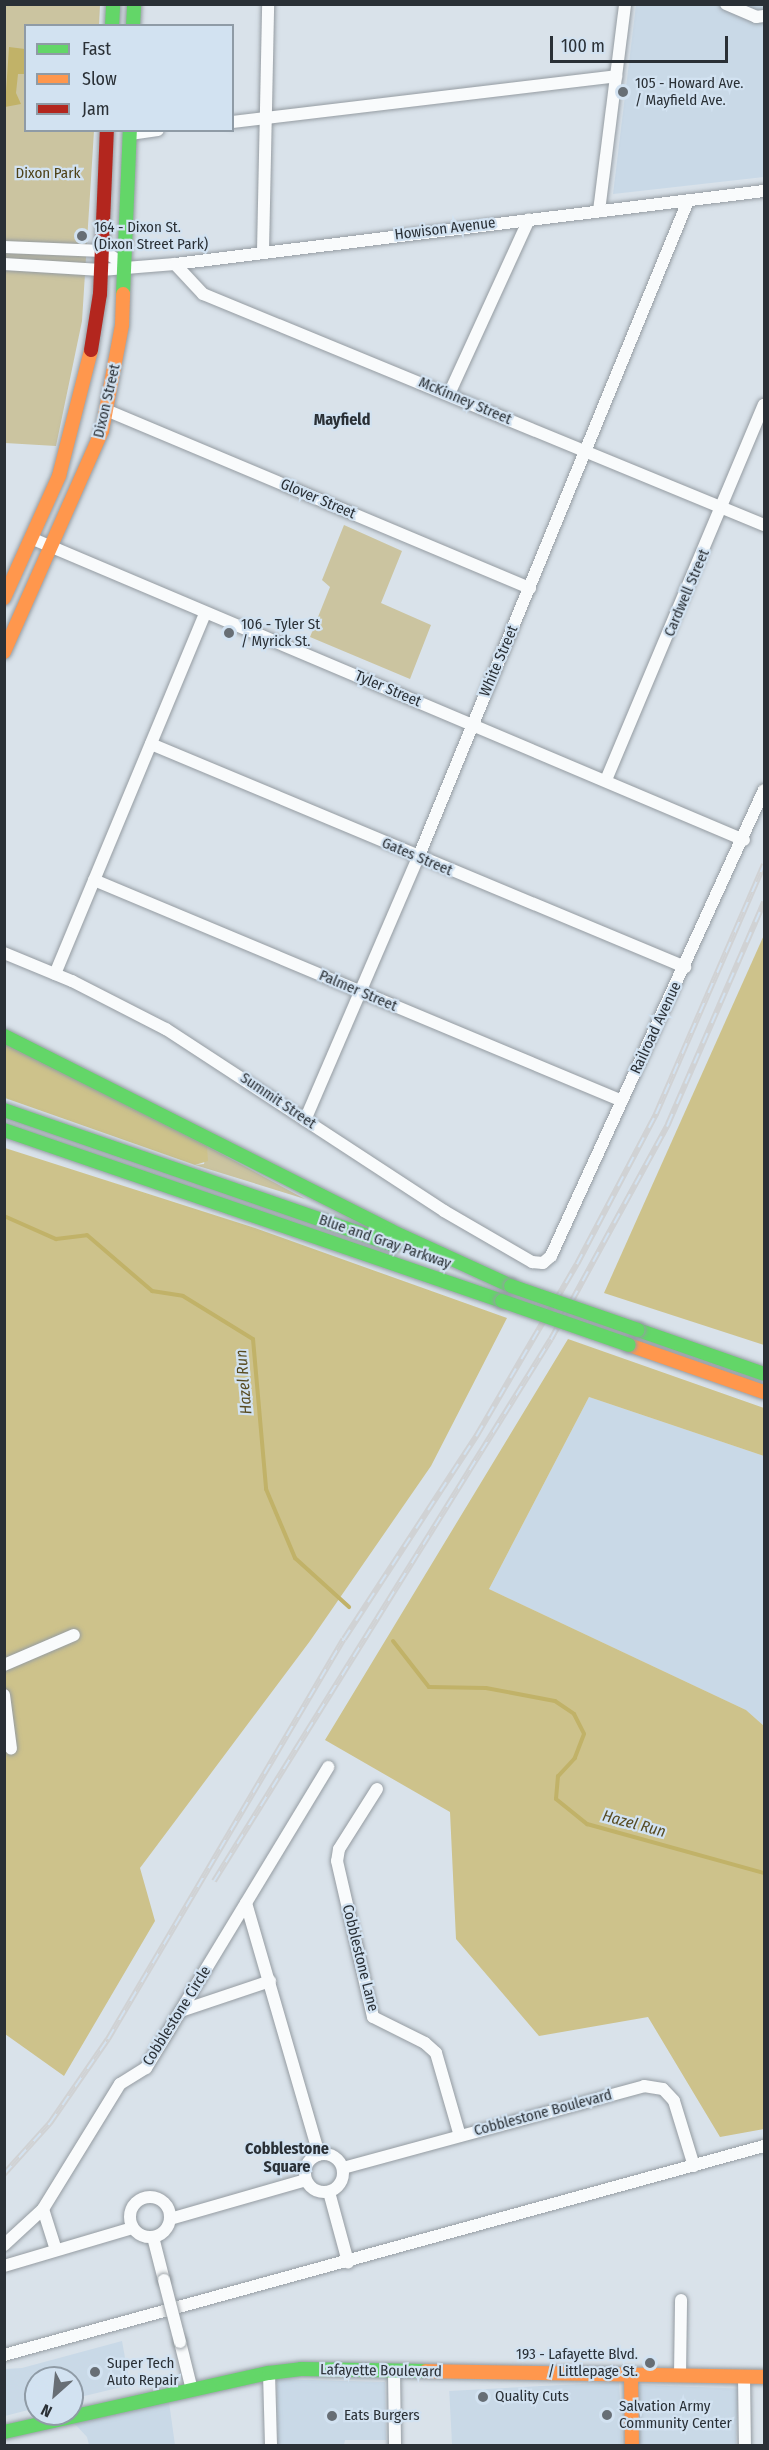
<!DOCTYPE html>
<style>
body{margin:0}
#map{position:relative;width:769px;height:2450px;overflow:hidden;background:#d9e2ea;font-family:"Fira Sans Condensed",sans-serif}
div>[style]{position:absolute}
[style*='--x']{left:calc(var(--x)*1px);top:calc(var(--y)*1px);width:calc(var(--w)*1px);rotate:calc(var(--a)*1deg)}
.built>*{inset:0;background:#c9d9e7;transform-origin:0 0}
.green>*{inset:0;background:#cbc4a0}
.forest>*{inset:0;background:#cdc28b}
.water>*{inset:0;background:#c1b268}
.stream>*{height:4px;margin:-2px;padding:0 2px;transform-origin:2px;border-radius:2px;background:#c1b268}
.roads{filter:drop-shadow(0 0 2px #959ca2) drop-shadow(0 0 2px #959ca2)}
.street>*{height:12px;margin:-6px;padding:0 6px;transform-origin:6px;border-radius:6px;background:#f9fbfc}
.street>.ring{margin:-6px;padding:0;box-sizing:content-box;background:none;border:12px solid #f9fbfc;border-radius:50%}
.fast>*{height:14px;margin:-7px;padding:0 7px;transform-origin:7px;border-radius:7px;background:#63d668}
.slow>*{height:14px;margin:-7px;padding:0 7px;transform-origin:7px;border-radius:7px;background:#ff974d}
.jam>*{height:14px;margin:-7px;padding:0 7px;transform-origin:7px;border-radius:7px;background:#b3261e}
.rail>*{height:6px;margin-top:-3px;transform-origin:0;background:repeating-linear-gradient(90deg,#d2e2f1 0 11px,#d0d2d4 0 22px);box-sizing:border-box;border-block:2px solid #d0d2d4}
.bridges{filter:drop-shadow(0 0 2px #959ca2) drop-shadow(0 0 2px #959ca2)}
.street-bridge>*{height:12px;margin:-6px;padding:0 6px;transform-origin:6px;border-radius:6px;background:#f9fbfc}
.fast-bridge>*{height:14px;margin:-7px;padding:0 7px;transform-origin:7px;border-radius:7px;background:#63d668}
.dots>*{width:16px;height:16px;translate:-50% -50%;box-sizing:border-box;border:3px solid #d2e2f1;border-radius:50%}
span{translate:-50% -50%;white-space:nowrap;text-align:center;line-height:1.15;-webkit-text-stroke:4.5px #d2e2f1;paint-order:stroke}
.poi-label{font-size:15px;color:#2a3036}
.left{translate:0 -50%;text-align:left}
.right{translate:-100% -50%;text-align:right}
.park-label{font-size:15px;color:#4d4116}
.street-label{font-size:15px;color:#2a3036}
.neighbourhood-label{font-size:16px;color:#2a3036;font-weight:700}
.water-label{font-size:16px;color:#574b21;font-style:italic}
.frame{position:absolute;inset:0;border:6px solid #2a3036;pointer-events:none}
.legend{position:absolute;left:24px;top:24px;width:210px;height:108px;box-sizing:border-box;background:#d2e2f1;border:2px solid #8f9ba6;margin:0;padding:8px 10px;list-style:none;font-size:18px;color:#2a3036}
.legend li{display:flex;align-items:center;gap:12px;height:30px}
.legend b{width:30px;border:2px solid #8f9ba6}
.north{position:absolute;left:24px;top:2366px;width:60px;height:60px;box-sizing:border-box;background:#d2e2f1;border:2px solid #8f9ba6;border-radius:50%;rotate:207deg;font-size:16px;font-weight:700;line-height:24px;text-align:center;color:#2a3036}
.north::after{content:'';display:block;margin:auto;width:21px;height:27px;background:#676e75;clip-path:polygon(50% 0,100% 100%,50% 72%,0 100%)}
.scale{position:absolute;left:550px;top:36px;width:178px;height:27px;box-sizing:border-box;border:3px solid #2a3036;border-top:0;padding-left:8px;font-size:18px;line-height:21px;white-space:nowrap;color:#2a3036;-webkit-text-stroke:4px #d2e2f1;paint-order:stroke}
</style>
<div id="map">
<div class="built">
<i style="clip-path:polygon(636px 5px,764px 5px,764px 177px,613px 194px)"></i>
<i style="clip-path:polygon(589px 1397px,764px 1456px,764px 1726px,746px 1710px,489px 1589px)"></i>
<i style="clip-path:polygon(122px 2341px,130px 2385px,72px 2399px,72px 2378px,36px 2378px,36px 2408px,5px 2416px,5px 2369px,22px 2368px)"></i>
<i style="clip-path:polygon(277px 2379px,385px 2382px,386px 2440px,345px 2440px,344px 2445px,278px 2445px)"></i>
<i style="left:619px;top:2382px;width:63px;height:170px;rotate:87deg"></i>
<i style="left:640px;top:2385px;width:98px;height:60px;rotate:2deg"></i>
<i style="clip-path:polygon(169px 2402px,175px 2445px,89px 2445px,87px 2437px,74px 2423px)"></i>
</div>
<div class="green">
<i style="clip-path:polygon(5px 5px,100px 5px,99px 25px,26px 26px,26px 130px,94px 131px,82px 321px,56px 446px,5px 443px)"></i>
<i style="clip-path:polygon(344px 525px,402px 551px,381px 603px,431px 625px,410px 679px,310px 637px,330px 587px,322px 580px)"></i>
<i style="clip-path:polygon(207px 1146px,305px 1199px,195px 1165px,204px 1164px)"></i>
</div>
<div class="forest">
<i style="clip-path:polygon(764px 935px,764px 1345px,604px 1293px)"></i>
<i style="clip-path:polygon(5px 1043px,207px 1146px,208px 1161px,195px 1165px,5px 1098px)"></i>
<i style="clip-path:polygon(5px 1148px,255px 1228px,507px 1318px,431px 1466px,310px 1641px,140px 1868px,155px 1921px,64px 2076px,5px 2034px)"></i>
<i style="clip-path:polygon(568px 1339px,764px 1408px,764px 1456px,589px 1397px,489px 1589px,746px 1710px,764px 1726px,764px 2129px,720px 2137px,648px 2017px,539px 2036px,456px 1939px,450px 1812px,325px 1740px)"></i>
</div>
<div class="water">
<i style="clip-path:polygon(9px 47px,25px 49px,25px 74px,18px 74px,16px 93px,21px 104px,5px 107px)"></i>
</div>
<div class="stream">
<i style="--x:4;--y:1216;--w:57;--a:23.9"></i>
<i style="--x:56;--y:1239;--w:31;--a:-7"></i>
<i style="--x:87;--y:1235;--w:86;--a:40.7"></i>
<i style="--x:152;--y:1291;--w:31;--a:9"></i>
<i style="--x:183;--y:1296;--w:82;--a:31.6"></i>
<i style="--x:253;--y:1339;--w:151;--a:85"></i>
<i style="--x:266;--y:1489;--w:75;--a:67.2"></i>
<i style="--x:295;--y:1558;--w:73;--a:42.2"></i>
<i style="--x:393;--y:1641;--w:58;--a:52"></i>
<i style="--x:429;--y:1687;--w:57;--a:1"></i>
<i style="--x:486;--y:1688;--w:70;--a:10.7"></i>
<i style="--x:555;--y:1701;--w:23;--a:34"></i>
<i style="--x:574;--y:1714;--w:22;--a:63"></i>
<i style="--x:584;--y:1734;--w:26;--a:111"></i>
<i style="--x:575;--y:1758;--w:25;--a:133"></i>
<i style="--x:558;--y:1776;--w:23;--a:95"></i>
<i style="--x:556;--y:1799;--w:40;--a:39"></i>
<i style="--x:587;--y:1824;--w:184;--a:15.5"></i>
</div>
<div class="roads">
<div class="street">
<i style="--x:726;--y:4;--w:33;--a:23"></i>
<i style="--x:756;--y:17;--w:8;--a:-7"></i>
<i style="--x:232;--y:122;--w:387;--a:-6.8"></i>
<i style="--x:130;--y:134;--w:28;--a:-8"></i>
<i style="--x:599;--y:211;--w:209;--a:-82.8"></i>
<i style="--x:4;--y:247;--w:99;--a:2.3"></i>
<i style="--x:103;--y:251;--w:26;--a:32"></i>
<i style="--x:263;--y:251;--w:247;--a:-88.8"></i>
<i style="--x:4;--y:264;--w:97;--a:3.5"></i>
<i style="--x:101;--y:270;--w:74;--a:-4.6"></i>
<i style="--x:175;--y:264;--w:594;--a:-7.07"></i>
<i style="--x:175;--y:264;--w:41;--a:47"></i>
<i style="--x:203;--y:294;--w:607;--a:22.38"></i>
<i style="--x:449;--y:394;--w:192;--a:-65.4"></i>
<i style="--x:106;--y:410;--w:460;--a:22.8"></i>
<i style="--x:33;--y:539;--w:772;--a:22.95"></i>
<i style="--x:151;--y:744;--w:579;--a:22.67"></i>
<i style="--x:606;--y:780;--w:407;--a:-67.2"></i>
<i style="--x:94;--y:880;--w:572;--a:22.71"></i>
<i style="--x:4;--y:953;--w:74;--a:22.4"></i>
<i style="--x:72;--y:981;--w:106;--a:27.1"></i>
<i style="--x:166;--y:1029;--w:332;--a:33.2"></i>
<i style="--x:444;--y:1211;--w:102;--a:30.1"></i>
<i style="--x:532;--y:1262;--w:11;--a:5"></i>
<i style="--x:543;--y:1263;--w:11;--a:-41"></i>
<i style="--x:551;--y:1256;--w:512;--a:-65.44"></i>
<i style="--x:55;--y:974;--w:391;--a:-67.4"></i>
<i style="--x:305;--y:1120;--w:285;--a:-66.7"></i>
<i style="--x:418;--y:858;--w:710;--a:-67.66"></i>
<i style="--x:4;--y:1665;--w:76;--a:-23.2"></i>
<i style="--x:4;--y:1695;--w:54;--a:82.6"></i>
<i style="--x:377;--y:1789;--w:71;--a:122.3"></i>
<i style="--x:339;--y:1849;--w:12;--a:99"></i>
<i style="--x:337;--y:1861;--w:160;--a:77"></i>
<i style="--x:373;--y:2017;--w:58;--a:26.6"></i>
<i style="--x:425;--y:2043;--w:15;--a:42"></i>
<i style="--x:436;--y:2053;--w:86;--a:73.9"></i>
<i style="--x:246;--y:1903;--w:262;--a:73.8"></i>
<i style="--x:181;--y:2011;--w:94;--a:-18.6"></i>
<i class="ring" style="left:305px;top:2154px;width:26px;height:26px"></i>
<i style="--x:343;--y:2168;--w:312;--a:-15.2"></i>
<i style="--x:644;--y:2086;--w:19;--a:9"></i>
<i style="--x:663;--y:2089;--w:16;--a:47"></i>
<i style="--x:674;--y:2101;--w:68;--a:72.9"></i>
<i style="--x:329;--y:2192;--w:73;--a:74.8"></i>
<i class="ring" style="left:130px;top:2197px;width:28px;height:28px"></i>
<i style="--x:43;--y:2209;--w:43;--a:72.4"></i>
<i style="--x:170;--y:2219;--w:141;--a:-16"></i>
<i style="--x:153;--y:2237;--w:44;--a:75.7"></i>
<i style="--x:4;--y:2245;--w:53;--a:-42.7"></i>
<i style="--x:43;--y:2209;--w:147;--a:-58.4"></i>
<i style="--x:120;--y:2084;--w:31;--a:-32"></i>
<i style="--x:146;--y:2068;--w:352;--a:-58.8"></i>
<i style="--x:4;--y:2266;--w:134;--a:-16.5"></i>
<i style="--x:180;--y:2342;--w:49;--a:76"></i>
<i style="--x:4;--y:2355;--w:788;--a:-15.38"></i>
<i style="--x:394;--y:2371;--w:75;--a:89.2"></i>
<i style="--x:269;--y:2373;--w:73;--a:88.4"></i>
<i style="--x:680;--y:2375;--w:75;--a:-89.2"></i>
<i style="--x:744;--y:2377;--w:69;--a:89.2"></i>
</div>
<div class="fast">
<i style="--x:112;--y:26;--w:22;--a:-87"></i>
<i style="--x:133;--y:26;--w:22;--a:-87"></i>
<i style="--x:123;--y:294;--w:164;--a:-87.6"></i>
<i style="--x:4;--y:1036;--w:433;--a:26.7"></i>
<i style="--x:391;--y:1231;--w:132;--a:24.6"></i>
<i style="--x:4;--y:1110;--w:413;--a:19.1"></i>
<i style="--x:4;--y:1130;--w:527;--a:18.95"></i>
<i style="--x:638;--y:1330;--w:133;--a:19.2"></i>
<i style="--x:4;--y:2432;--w:271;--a:-12.6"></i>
<i style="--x:269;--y:2373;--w:32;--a:-7"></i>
<i style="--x:301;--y:2369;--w:125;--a:0.9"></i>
</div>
<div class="slow">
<i style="--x:4;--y:598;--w:134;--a:-65.7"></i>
<i style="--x:59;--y:476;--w:130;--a:-75.7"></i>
<i style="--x:4;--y:652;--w:242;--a:-66.1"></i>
<i style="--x:102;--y:431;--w:108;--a:-79.3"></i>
<i style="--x:122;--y:325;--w:31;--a:-88"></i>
<i style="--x:629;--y:1345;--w:143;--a:19.2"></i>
<i style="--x:426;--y:2371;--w:338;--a:1"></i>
<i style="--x:631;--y:2375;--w:71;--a:89.2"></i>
</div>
<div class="jam">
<i style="--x:91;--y:350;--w:57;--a:-80.9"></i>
<i style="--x:100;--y:294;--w:164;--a:-87.6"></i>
</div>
</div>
<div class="rail">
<i style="--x:214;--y:1881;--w:638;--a:-58.13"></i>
<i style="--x:551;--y:1339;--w:245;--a:-61.4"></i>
<i style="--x:668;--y:1124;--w:242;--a:-66.6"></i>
<i style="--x:4;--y:2174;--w:69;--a:-48"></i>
<i style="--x:50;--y:2123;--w:102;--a:-55.4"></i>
<i style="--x:108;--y:2039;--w:464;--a:-59.5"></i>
<i style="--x:344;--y:1639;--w:244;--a:-56.9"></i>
<i style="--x:477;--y:1435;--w:198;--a:-59.7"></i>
<i style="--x:577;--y:1264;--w:170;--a:-62.2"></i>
<i style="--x:656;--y:1114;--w:272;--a:-66.6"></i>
</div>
<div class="bridges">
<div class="street-bridge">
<i style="--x:164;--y:2280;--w:64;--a:75.5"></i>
</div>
<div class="fast-bridge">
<i style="--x:511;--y:1286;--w:134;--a:19.1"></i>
<i style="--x:502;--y:1301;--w:134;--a:19.1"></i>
</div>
</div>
<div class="dots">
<i style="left:623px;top:92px;background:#676e75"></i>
<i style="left:82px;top:236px;background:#676e75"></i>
<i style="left:229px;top:633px;background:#676e75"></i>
<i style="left:650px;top:2363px;background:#676e75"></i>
<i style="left:95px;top:2372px;background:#676e75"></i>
<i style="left:483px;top:2397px;background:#676e75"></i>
<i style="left:607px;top:2415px;background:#676e75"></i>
<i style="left:332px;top:2416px;background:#676e75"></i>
</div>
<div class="poi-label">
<span class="left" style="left:635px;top:92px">105 - Howard Ave.<br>/ Mayfield Ave.</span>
<span class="left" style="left:94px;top:236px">164 - Dixon St.<br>(Dixon Street Park)</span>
<span class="left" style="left:241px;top:633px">106 - Tyler St<br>/ Myrick St.</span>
<span class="right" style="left:638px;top:2363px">193 - Lafayette Blvd.<br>/ Littlepage St.</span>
<span class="left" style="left:107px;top:2372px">Super Tech<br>Auto Repair</span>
<span class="left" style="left:495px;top:2397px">Quality Cuts</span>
<span class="left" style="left:619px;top:2415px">Salvation Army<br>Community Center</span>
<span class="left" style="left:344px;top:2416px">Eats Burgers</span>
</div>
<div class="park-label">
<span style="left:48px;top:174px">Dixon Park</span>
</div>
<div class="street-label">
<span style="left:445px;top:229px;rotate:-7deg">Howison Avenue</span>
<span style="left:107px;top:401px;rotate:-77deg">Dixon Street</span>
<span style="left:465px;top:401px;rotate:23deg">McKinney Street</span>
<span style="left:318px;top:499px;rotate:23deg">Glover Street</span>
<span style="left:687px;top:593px;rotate:-67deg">Cardwell Street</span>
<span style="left:499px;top:661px;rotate:-67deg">White Street</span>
<span style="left:388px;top:689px;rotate:23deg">Tyler Street</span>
<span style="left:417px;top:857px;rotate:23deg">Gates Street</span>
<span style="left:358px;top:991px;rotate:23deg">Palmer Street</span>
<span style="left:656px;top:1028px;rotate:-65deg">Railroad Avenue</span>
<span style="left:278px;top:1101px;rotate:34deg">Summit Street</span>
<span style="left:385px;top:1242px;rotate:19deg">Blue and Gray Parkway</span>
<span style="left:360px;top:1958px;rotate:76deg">Cobblestone Lane</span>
<span style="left:177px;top:2016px;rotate:-58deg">Cobblestone Circle</span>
<span style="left:543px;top:2113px;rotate:-15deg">Cobblestone Boulevard</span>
<span style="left:381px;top:2371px;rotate:1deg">Lafayette Boulevard</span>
</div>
<div class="neighbourhood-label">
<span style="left:342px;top:420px">Mayfield</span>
<span style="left:287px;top:2158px">Cobblestone<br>Square</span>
</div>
<div class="water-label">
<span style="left:244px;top:1382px;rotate:-95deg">Hazel Run</span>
<span style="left:634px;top:1824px;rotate:15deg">Hazel Run</span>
</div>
<div class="frame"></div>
<ul class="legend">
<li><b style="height:8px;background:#63d668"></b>Fast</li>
<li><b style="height:8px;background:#ff974d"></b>Slow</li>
<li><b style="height:8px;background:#b3261e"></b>Jam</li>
</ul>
<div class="north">N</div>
<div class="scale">100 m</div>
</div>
